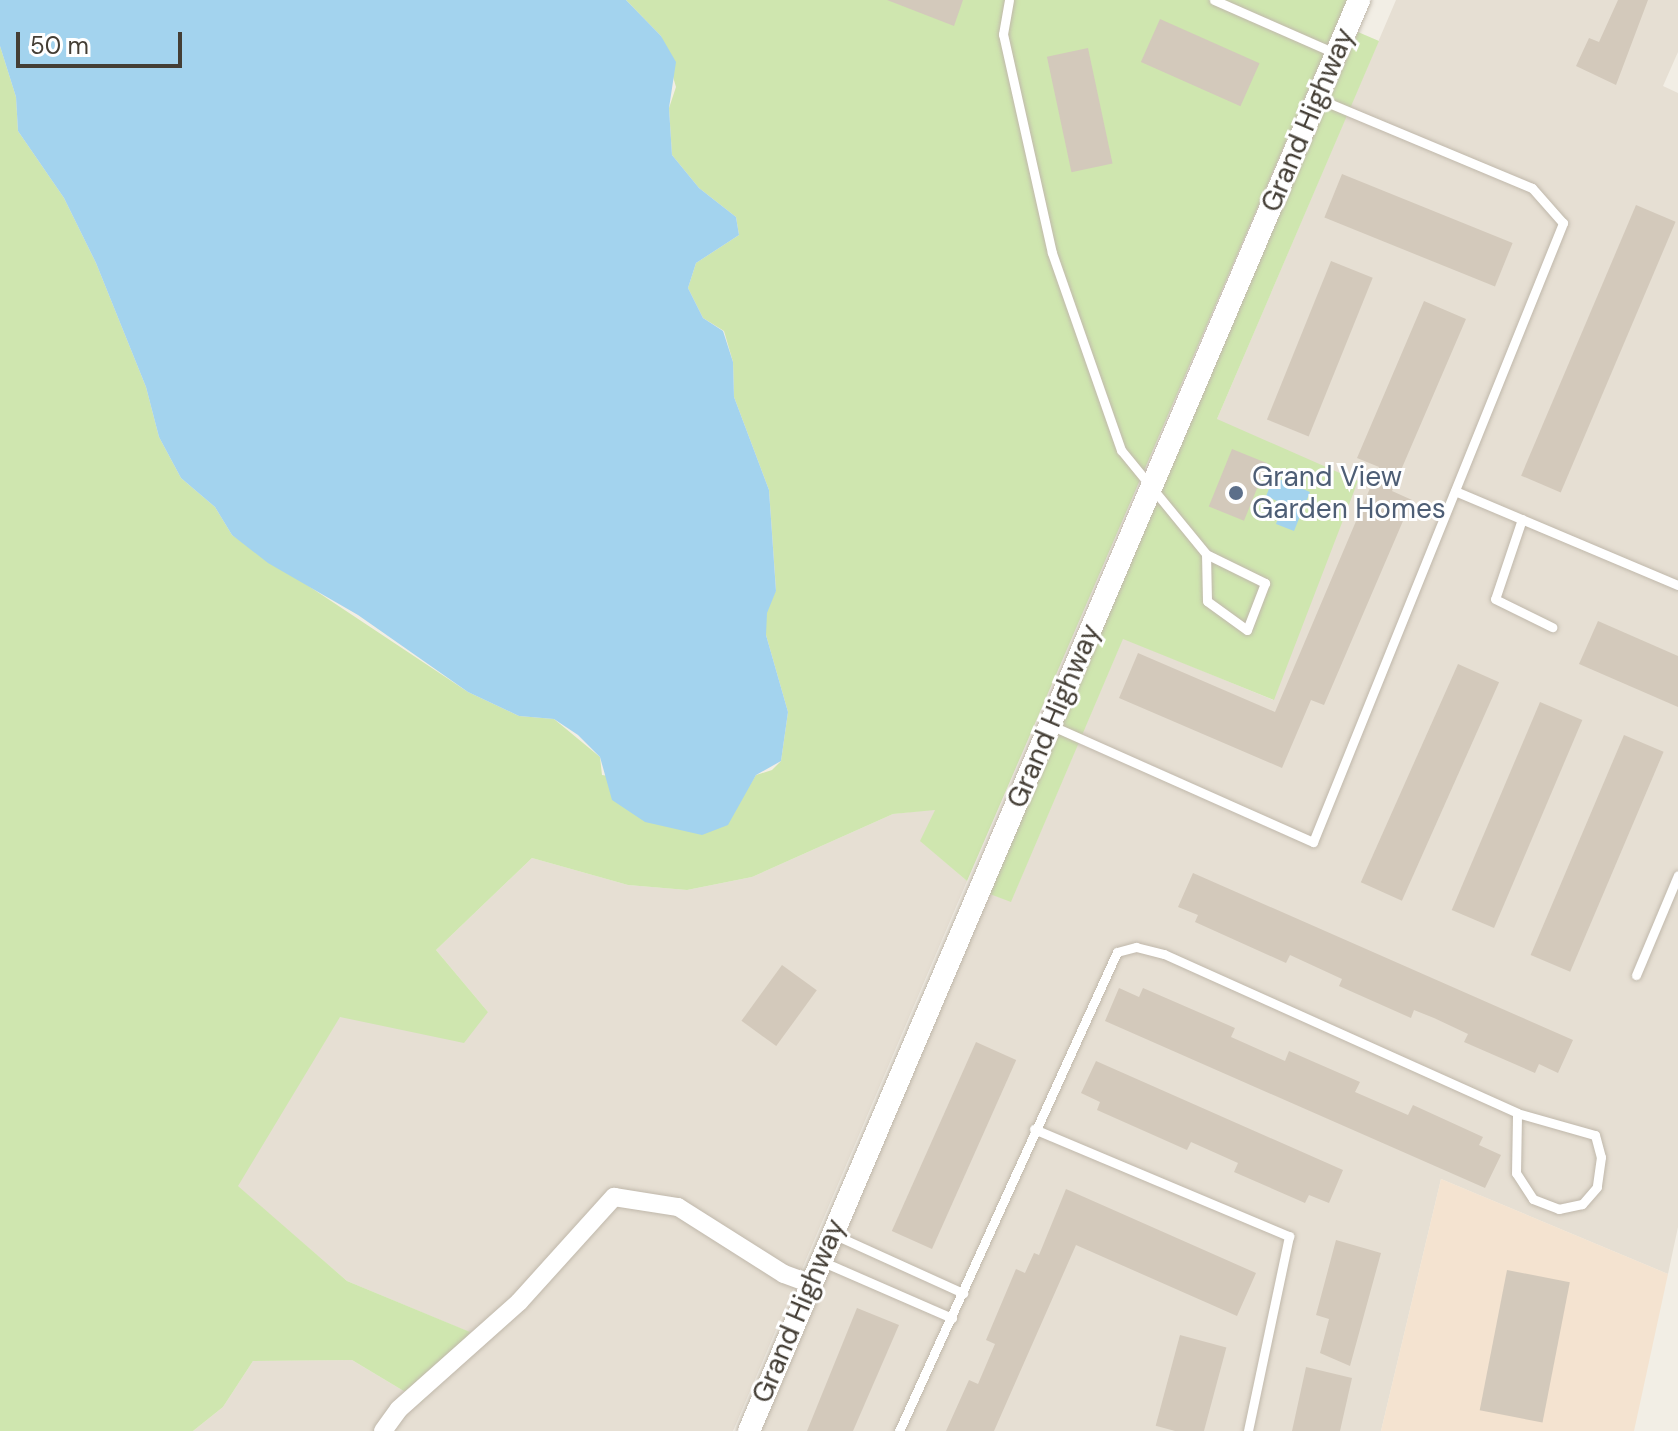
<!DOCTYPE html>
<style>
body{margin:0}
#map{position:relative;width:1678px;height:1431px;overflow:hidden;background:#f2eee5;font-family:"DM Sans",sans-serif}
div>[style]{position:absolute}
[style*='--x']{left:calc(var(--x)*1px);top:calc(var(--y)*1px);width:calc(var(--w)*1px);rotate:calc(var(--a)*1deg)}
.residential>*{inset:0;background:#e6dfd3}
.commercial>*{inset:0;background:#f4e3d0}
.green>*{inset:0;background:#cfe6af}
.water>*{inset:0;background:#a3d3ee}
.building>*{inset:0;background:#d3c9bb;transform-origin:0 0}
.roads{filter:drop-shadow(0 0 2px #c0b8ab) drop-shadow(0 0 2px #c0b8ab)}
.service>*{height:9px;margin:-4.5px;padding:0 4.5px;transform-origin:4.5px;border-radius:4.5px;background:#fff}
.minor>*{height:18px;margin:-9px;padding:0 9px;transform-origin:9px;border-radius:9px;background:#fff}
.tertiary>*{height:22px;margin:-11px;padding:0 11px;transform-origin:11px;border-radius:11px;background:#fff}
.dots>*{width:22px;height:22px;translate:-50% -50%;box-sizing:border-box;border:4px solid #fff;border-radius:50%}
span{translate:-50% -50%;white-space:nowrap;text-align:center;line-height:1.15;-webkit-text-stroke:6px #fff;paint-order:stroke}
.street-label{font-size:28px;color:#443e35}
.service-label{font-size:28px;color:#4e5e75}
.left{translate:0 -50%;text-align:left}
.scale{position:absolute;left:16px;top:32px;width:166px;height:36px;box-sizing:border-box;border:4px solid #443e35;border-top:0;padding-left:10px;font-size:24px;line-height:28px;white-space:nowrap;color:#443e35;-webkit-text-stroke:6px #fff;paint-order:stroke}
</style>
<div id="map">
<div class="residential">
<i style="clip-path:polygon(1396px 0,1678px 0,1678px 52px,1663px 86px,1678px 93px,1678px 1227px,1668px 1274px,1441px 1179px,1381px 1431px,758px 1431px,987px 893px,1011px 901px,1123px 638px,1273px 700px,1217px 419px)"></i>
<i style="clip-path:polygon(936px 809px,921px 841px,967px 881px,733px 1431px,193px 1431px,223px 1407px,253px 1361px,352px 1360px,422px 1402px,469px 1332px,347px 1281px,237px 1186px,340px 1016px,488px 1012px,436px 950px,532px 858px,628px 885px,687px 890px,752px 877px,893px 814px)"></i>
</div>
<div class="commercial">
<i style="clip-path:polygon(1441px 1179px,1668px 1274px,1634px 1431px,1381px 1431px)"></i>
</div>
<div class="green">
<i style="clip-path:polygon(626px 0,1347px 0,967px 881px,920px 841px,935px 810px,893px 814px,752px 877px,687px 890px,628px 885px,532px 858px,436px 950px,488px 1012px,464px 1043px,340px 1017px,238px 1186px,347px 1281px,470px 1332px,422px 1402px,352px 1360px,253px 1361px,223px 1407px,193px 1431px,0 1431px,0 46px,16px 97px,18px 131px,64px 198px,96px 263px,146px 387px,159px 437px,181px 478px,215px 507px,232px 535px,468px 692px,519px 716px,554px 719px,600px 757px,602px 775px,743px 796px,756px 775px,772px 770px,781px 761px,788px 712px,766px 635px,766px 613px,776px 590px,769px 490px,734px 397px,733px 362px,724px 331px,703px 318px,688px 288px,696px 263px,739px 235px,736px 217px,699px 188px,672px 155px,669px 108px,676px 87px,661px 36px)"></i>
<i style="clip-path:polygon(1358px 32px,1379px 41px,1217px 419px,1358px 481px,1274px 700px,1123px 639px,1011px 902px,987px 893px)"></i>
</div>
<div class="water">
<i style="clip-path:polygon(0 0,626px 0,661px 36px,676px 62px,669px 108px,672px 155px,699px 188px,736px 217px,739px 235px,696px 263px,688px 288px,703px 318px,723px 331px,733px 362px,734px 397px,769px 490px,776px 591px,767px 613px,766px 635px,788px 712px,781px 761px,756px 775px,728px 825px,702px 835px,645px 822px,612px 800px,600px 757px,578px 735px,554px 719px,519px 716px,468px 692px,358px 615px,268px 563px,232px 535px,215px 507px,181px 478px,159px 437px,146px 387px,96px 263px,64px 198px,18px 131px,16px 97px,0 46px)"></i>
<i style="clip-path:polygon(1274px 477px,1310px 492px,1294px 531px,1276px 524px,1284px 504px,1266px 496px)"></i>
</div>
<div class="building">
<i style="clip-path:polygon(887px 0,963px 0,954px 26px)"></i>
<i style="clip-path:polygon(1618px 0,1648px 0,1616px 85px,1576px 66px,1589px 38px,1599px 42px)"></i>
<i style="left:1160px;top:19px;width:109px;height:47px;rotate:24deg"></i>
<i style="left:1088px;top:48px;width:118px;height:42px;rotate:78deg"></i>
<i style="left:1342px;top:174px;width:184px;height:47px;rotate:22deg"></i>
<i style="left:1636px;top:205px;width:43px;height:294px;rotate:23deg"></i>
<i style="left:1331px;top:261px;width:45px;height:171px;rotate:22deg"></i>
<i style="clip-path:polygon(1424px 301px,1466px 319px,1392px 491px,1412px 500px,1324px 705px,1311px 700px,1282px 768px,1119px 698px,1138px 653px,1275px 712px,1379px 467px,1357px 458px)"></i>
<i style="left:1232px;top:449px;width:38px;height:62px;rotate:22deg"></i>
<i style="clip-path:polygon(1598px 621px,1678px 656px,1678px 707px,1579px 664px)"></i>
<i style="left:1458px;top:664px;width:45px;height:239px;rotate:24deg"></i>
<i style="left:1540px;top:702px;width:46px;height:226px;rotate:23deg"></i>
<i style="left:1624px;top:735px;width:43px;height:239px;rotate:23deg"></i>
<i style="clip-path:polygon(1193px 873px,1573px 1040px,1558px 1073px,1539px 1064px,1535px 1073px,1464px 1042px,1468px 1034px,1434px 1018px,1414px 1010px,1411px 1018px,1339px 986px,1342px 979px,1290px 955px,1286px 963px,1195px 922px,1198px 915px,1178px 907px)"></i>
<i style="left:782px;top:965px;width:43px;height:69px;rotate:36deg"></i>
<i style="clip-path:polygon(1119px 988px,1139px 997px,1143px 988px,1235px 1028px,1231px 1037px,1285px 1061px,1289px 1051px,1360px 1082px,1355px 1092px,1408px 1115px,1413px 1105px,1483px 1137px,1479px 1145px,1501px 1155px,1485px 1188px,1105px 1021px)"></i>
<i style="left:976px;top:1042px;width:44px;height:207px;rotate:24deg"></i>
<i style="clip-path:polygon(1096px 1061px,1343px 1170px,1329px 1203px,1309px 1195px,1305px 1203px,1234px 1172px,1238px 1163px,1191px 1142px,1187px 1150px,1097px 1110px,1100px 1102px,1081px 1093px)"></i>
<i style="clip-path:polygon(1066px 1189px,1256px 1273px,1237px 1316px,1076px 1245px,994px 1431px,946px 1431px,969px 1380px,978px 1384px,995px 1344px,986px 1340px,1016px 1269px,1025px 1273px,1034px 1253px,1039px 1255px)"></i>
<i style="clip-path:polygon(1336px 1240px,1381px 1253px,1350px 1366px,1320px 1353px,1329px 1319px,1316px 1315px)"></i>
<i style="left:1507px;top:1270px;width:64px;height:143px;rotate:11deg"></i>
<i style="clip-path:polygon(857px 1308px,899px 1325px,853px 1431px,807px 1431px)"></i>
<i style="left:1180px;top:1335px;width:48px;height:94px;rotate:15deg"></i>
<i style="clip-path:polygon(1306px 1367px,1352px 1378px,1340px 1431px,1292px 1431px)"></i>
</div>
<div class="roads">
<div class="service">
<i style="--x:1009;--y:0;--w:35;--a:100"></i>
<i style="--x:1003;--y:34;--w:224;--a:77.4"></i>
<i style="--x:1052;--y:253;--w:209;--a:70.7"></i>
<i style="--x:1121;--y:450;--w:134;--a:50.7"></i>
<i style="--x:1206;--y:554;--w:66;--a:26.2"></i>
<i style="--x:1265;--y:583;--w:50;--a:111"></i>
<i style="--x:1247;--y:630;--w:49;--a:-144.1"></i>
<i style="--x:1207;--y:601;--w:47;--a:-91.2"></i>
<i style="--x:1214;--y:0;--w:132;--a:23.7"></i>
<i style="--x:1455;--y:491;--w:242;--a:22.9"></i>
<i style="--x:1522;--y:519;--w:84;--a:108.6"></i>
<i style="--x:1495;--y:599;--w:64;--a:26.2"></i>
<i style="--x:1050;--y:725;--w:288;--a:24"></i>
<i style="--x:1313;--y:842;--w:668;--a:-68.01"></i>
<i style="--x:1563;--y:223;--w:47;--a:-131.5"></i>
<i style="--x:1532;--y:188;--w:233;--a:-157.3"></i>
<i style="--x:1636;--y:975;--w:108;--a:-67.2"></i>
<i style="--x:1034;--y:1129;--w:277;--a:22.8"></i>
<i style="--x:1289;--y:1236;--w:199;--a:101.9"></i>
<i style="--x:835;--y:1235;--w:141;--a:24.4"></i>
<i style="--x:821;--y:1261;--w:143;--a:23.5"></i>
<i style="--x:899;--y:1431;--w:526;--a:-65.53"></i>
<i style="--x:1117;--y:952;--w:20;--a:-15"></i>
<i style="--x:1136;--y:947;--w:29;--a:14"></i>
<i style="--x:1164;--y:954;--w:387;--a:24.2"></i>
<i style="--x:1517;--y:1113;--w:81;--a:15.8"></i>
<i style="--x:1595;--y:1135;--w:23;--a:75"></i>
<i style="--x:1601;--y:1157;--w:30;--a:98"></i>
<i style="--x:1597;--y:1187;--w:23;--a:131"></i>
<i style="--x:1582;--y:1204;--w:24;--a:168"></i>
<i style="--x:1559;--y:1209;--w:28;--a:-159"></i>
<i style="--x:1533;--y:1199;--w:31;--a:-123"></i>
<i style="--x:1516;--y:1173;--w:60;--a:-89"></i>
</div>
<div class="minor">
<i style="--x:383;--y:1431;--w:27;--a:-54"></i>
<i style="--x:399;--y:1409;--w:161;--a:-41.7"></i>
<i style="--x:519;--y:1302;--w:142;--a:-47.9"></i>
<i style="--x:614;--y:1197;--w:65;--a:8.9"></i>
<i style="--x:678;--y:1207;--w:125;--a:32.3"></i>
<i style="--x:784;--y:1274;--w:29;--a:20"></i>
</div>
<div class="tertiary">
<i style="--x:749;--y:1431;--w:1556;--a:-66.91"></i>
</div>
</div>
<div class="dots">
<i style="left:1236px;top:493px;background:#5c6f8a"></i>
</div>
<div class="street-label">
<span style="left:1308px;top:120px;rotate:-67deg">Grand Highway</span>
<span style="left:1054px;top:716px;rotate:-67deg">Grand Highway</span>
<span style="left:799px;top:1311px;rotate:-67deg">Grand Highway</span>
</div>
<div class="service-label">
<span class="left" style="left:1252px;top:493px">Grand View<br>Garden Homes</span>
</div>
<div class="scale">50 m</div>
</div>
